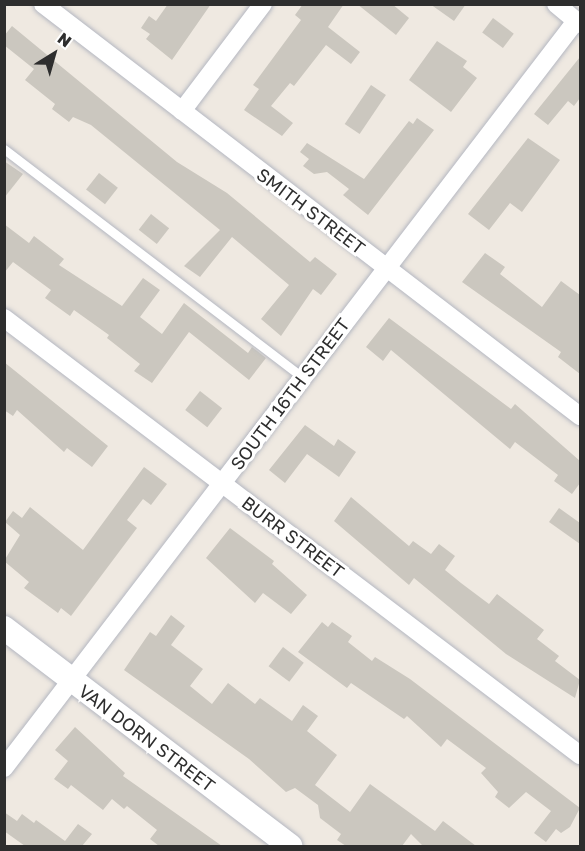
<!DOCTYPE html>
<style>
body{margin:0}
#map{position:relative;width:585px;height:851px;overflow:hidden;background:#efe9e1;font-family:"Golos Text",sans-serif}
div>[style]{position:absolute}
[style*='--x']{left:calc(var(--x)*1px);top:calc(var(--y)*1px);width:calc(var(--w)*1px);rotate:calc(var(--a)*1deg)}
.building>*{inset:0;background:#cbc7bf;transform-origin:0 0}
.roads{filter:drop-shadow(0 0 2px #b4b7c1) drop-shadow(0 0 2px #b4b7c1)}
.lane>*{height:9px;margin:-4.5px;padding:0 4.5px;transform-origin:4.5px;border-radius:4.5px;background:#fff}
.street>*{height:18px;margin:-9px;padding:0 9px;transform-origin:9px;border-radius:9px;background:#fff}
.secondary>*{height:24px;margin:-12px;padding:0 12px;transform-origin:12px;border-radius:12px;background:#fff}
span{translate:-50% -50%;white-space:nowrap;text-align:center;line-height:1.15;-webkit-text-stroke:6px #fff;paint-order:stroke}
.street-label{font-size:18px;color:#2e2e2e}
.frame{position:absolute;inset:0;border:6px solid #2e2e2e;pointer-events:none}
.north{position:absolute;left:24px;top:24px;width:60px;height:60px;-webkit-text-stroke:4px #fff;paint-order:stroke;rotate:37deg;font-size:16px;font-weight:700;line-height:24px;text-align:center;color:#2e2e2e}
.north::after{content:'';display:block;margin:auto;width:21px;height:27px;background:#2e2e2e;clip-path:polygon(50% 0,100% 100%,50% 72%,0 100%)}
</style>
<div id="map">
<div class="building">
<i style="clip-path:polygon(168px 4px,211px 4px,172px 60px,146px 39px,150px 34px,141px 28px,149px 16px,156px 21px)"></i>
<i style="clip-path:polygon(303px 4px,344px 4px,328px 27px,360px 52px,351px 64px,326px 45px,294px 86px,290px 83px,271px 106px,293px 123px,282px 136px,244px 110px,259px 89px,253px 85px,301px 20px,295px 15px)"></i>
<i style="clip-path:polygon(357px 4px,392px 4px,409px 18px,396px 35px)"></i>
<i style="clip-path:polygon(430px 4px,466px 4px,454px 21px)"></i>
<i style="left:493px;top:18px;width:26px;height:18px;rotate:37deg"></i>
<i style="clip-path:polygon(12px 26px,177px 162px,227px 193px,310px 262px,315px 257px,337px 274px,321px 295px,313px 289px,281px 336px,261px 319px,289px 285px,232px 237px,200px 277px,184px 266px,220px 230px,91px 125px,73px 117px,69px 122px,52px 109px,55px 104px,25px 80px,34px 69px,4px 45px,4px 36px)"></i>
<i style="clip-path:polygon(437px 41px,467px 61px,463px 67px,477px 78px,451px 112px,409px 80px)"></i>
<i style="clip-path:polygon(580px 57px,580px 98px,574px 106px,568px 101px,548px 125px,534px 114px)"></i>
<i style="left:371px;top:85px;width:18px;height:47px;rotate:34deg"></i>
<i style="clip-path:polygon(417px 118px,434px 130px,368px 215px,343px 195px,349px 189px,327px 172px,314px 174px,303px 166px,309px 159px,300px 152px,307px 143px,364px 179px,409px 121px,413px 124px)"></i>
<i style="clip-path:polygon(528px 138px,560px 160px,522px 212px,510px 203px,489px 230px,468px 214px)"></i>
<i style="clip-path:polygon(4px 161px,23px 174px,4px 198px)"></i>
<i style="left:99px;top:173px;width:24px;height:21px;rotate:38deg"></i>
<i style="left:151px;top:214px;width:23px;height:20px;rotate:38deg"></i>
<i style="clip-path:polygon(4px 224px,29px 243px,34px 236px,64px 259px,59px 265px,122px 306px,143px 278px,160px 290px,140px 317px,162px 334px,184px 303px,248px 353px,252px 347px,266px 358px,249px 380px,189px 332px,152px 383px,134px 371px,140px 364px,107px 338px,109px 335px,74px 310px,70px 316px,45px 298px,51px 290px,13px 262px,4px 273px)"></i>
<i style="clip-path:polygon(485px 253px,505px 267px,500px 274px,542px 307px,561px 281px,580px 295px,580px 374px,558px 357px,561px 352px,462px 282px)"></i>
<i style="clip-path:polygon(389px 318px,511px 409px,515px 404px,580px 461px,580px 483px,572px 494px,554px 481px,558px 475px,515px 442px,510px 449px,391px 350px,383px 361px,366px 347px)"></i>
<i style="clip-path:polygon(4px 362px,108px 446px,92px 467px,67px 448px,64px 452px,17px 410px,13px 416px,4px 410px)"></i>
<i style="left:200px;top:391px;width:28px;height:24px;rotate:38deg"></i>
<i style="clip-path:polygon(305px 425px,334px 446px,338px 439px,356px 452px,339px 477px,307px 454px,285px 483px,269px 470px)"></i>
<i style="clip-path:polygon(144px 467px,167px 484px,151px 505px,143px 499px,127px 520px,137px 528px,71px 616px,61px 608px,58px 613px,24px 588px,29px 582px,4px 561px,20px 535px,5px 522px,13px 511px,22px 518px,30px 507px,83px 550px)"></i>
<i style="clip-path:polygon(351px 497px,409px 546px,413px 541px,431px 554px,439px 544px,455px 556px,445px 570px,461px 583px,489px 604px,497px 594px,544px 630px,537px 639px,559px 656px,555px 661px,580px 680px,575px 698px,506px 654px,414px 578px,409px 585px,334px 521px)"></i>
<i style="clip-path:polygon(559px 508px,580px 523px,580px 544px,549px 522px)"></i>
<i style="clip-path:polygon(230px 528px,274px 561px,272px 564px,307px 595px,291px 614px,263px 593px,255px 603px,206px 558px)"></i>
<i style="clip-path:polygon(171px 615px,185px 626px,171px 645px,203px 669px,190px 686px,212px 704px,228px 683px,255px 704px,260px 698px,292px 721px,303px 705px,318px 716px,307px 731px,337px 755px,315px 785px,350px 812px,370px 784px,435px 831px,443px 821px,476px 846px,423px 846px,411px 834px,402px 846px,346px 846px,337px 840px,341px 834px,320px 818px,318px 805px,295px 788px,286px 792px,249px 759px,124px 670px,150px 632px,156px 636px)"></i>
<i style="clip-path:polygon(322px 622px,328px 627px,332px 622px,352px 636px,348px 642px,372px 661px,375px 657px,410px 679px,580px 808px,570px 827px,561px 833px,556px 829px,546px 842px,534px 833px,551px 811px,526px 792px,509px 808px,495px 797px,498px 792px,481px 773px,486px 768px,447px 739px,441px 747px,407px 716px,404px 719px,351px 683px,347px 688px,298px 652px)"></i>
<i style="left:283px;top:647px;width:26px;height:24px;rotate:37deg"></i>
<i style="clip-path:polygon(75px 727px,125px 773px,123px 776px,222px 846px,159px 846px,150px 839px,157px 830px,127px 806px,124px 809px,112px 799px,103px 810px,71px 785px,68px 789px,54px 779px,68px 761px,55px 750px)"></i>
<i style="clip-path:polygon(4px 812px,17px 821px,22px 814px,34px 823px,36px 820px,65px 841px,78px 824px,92px 834px,82px 846px,25px 846px,4px 831px)"></i>
</div>
<div class="roads">
<div class="lane">
<i style="--x:4;--y:149;--w:377;--a:37.4"></i>
</div>
<div class="street">
<i style="--x:43;--y:4;--w:677;--a:37.5"></i>
<i style="--x:556;--y:4;--w:31;--a:40"></i>
<i style="--x:182;--y:111;--w:134;--a:-52.9"></i>
<i style="--x:4;--y:318;--w:723;--a:37.19"></i>
<i style="--x:4;--y:768;--w:941;--a:-52.56"></i>
</div>
<div class="secondary">
<i style="--x:4;--y:628;--w:360;--a:37.3"></i>
</div>
</div>
<div class="street-label">
<span style="left:311px;top:211px;rotate:37deg">SMITH STREET</span>
<span style="left:290px;top:394px;rotate:-53deg">SOUTH 16TH STREET</span>
<span style="left:293px;top:537px;rotate:37deg">BURR STREET</span>
<span style="left:147px;top:738px;rotate:37deg">VAN DORN STREET</span>
</div>
<div class="frame"></div>
<div class="north">N</div>
</div>
